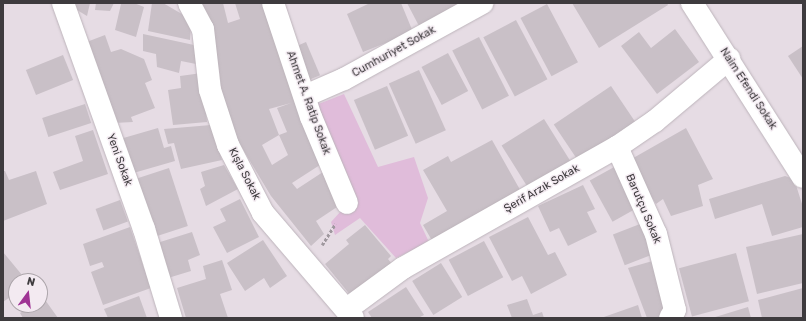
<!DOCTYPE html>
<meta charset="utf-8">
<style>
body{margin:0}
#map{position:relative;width:806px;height:321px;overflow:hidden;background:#e6dce4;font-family:Rubik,sans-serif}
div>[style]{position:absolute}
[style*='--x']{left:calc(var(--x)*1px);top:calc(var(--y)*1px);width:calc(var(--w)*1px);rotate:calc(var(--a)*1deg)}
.green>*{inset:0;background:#e0bcda}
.building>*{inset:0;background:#c9c0c7;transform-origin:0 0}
.path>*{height:2.5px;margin-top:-1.25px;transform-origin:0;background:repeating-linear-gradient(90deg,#9f989e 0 3px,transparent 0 5px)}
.roads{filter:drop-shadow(0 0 1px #bdb4bb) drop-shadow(0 0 1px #bdb4bb)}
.minor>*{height:22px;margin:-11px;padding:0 11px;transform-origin:11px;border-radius:11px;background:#fff}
span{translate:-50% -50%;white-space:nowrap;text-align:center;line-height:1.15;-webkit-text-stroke:3px #f3eaf1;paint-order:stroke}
.street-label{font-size:11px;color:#3e3b3e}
.frame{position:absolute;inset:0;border:4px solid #3e3b3e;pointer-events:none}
.north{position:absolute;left:8px;top:273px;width:40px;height:40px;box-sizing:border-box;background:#f3eaf1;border:1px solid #aba4a9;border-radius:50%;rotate:15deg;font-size:11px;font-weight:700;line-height:16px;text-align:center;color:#3e3b3e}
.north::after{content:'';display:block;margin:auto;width:14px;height:18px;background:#9f3394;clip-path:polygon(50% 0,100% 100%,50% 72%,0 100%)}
</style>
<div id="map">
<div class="green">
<i style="clip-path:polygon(344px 94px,378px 167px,414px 157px,428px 198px,420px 223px,429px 242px,396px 258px,360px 218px,335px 235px,331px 222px,352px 199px,316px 105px)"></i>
</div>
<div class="building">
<i style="clip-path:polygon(73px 3px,90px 3px,87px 16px,72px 7px)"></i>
<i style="clip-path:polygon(96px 3px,114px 3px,110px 11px,95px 10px)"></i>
<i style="clip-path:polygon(118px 3px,134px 3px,144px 7px,136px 37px,115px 30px,121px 4px)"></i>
<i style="clip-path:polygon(152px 3px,163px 3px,187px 17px,191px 24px,190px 40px,148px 31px)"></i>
<i style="clip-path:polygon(evenodd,200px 3px,223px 3px,228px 23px,240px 19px,235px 3px,264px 3px,323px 163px,292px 183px,297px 189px,326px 170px,343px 203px,316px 221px,324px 234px,311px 246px,271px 196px,238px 141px,222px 96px,219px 70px,200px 3px,291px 103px,277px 108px,287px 132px,279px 135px,288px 155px,272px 165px,262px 145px,279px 135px,269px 109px,291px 103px)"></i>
<i style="clip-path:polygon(370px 3px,401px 3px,413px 32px,363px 52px,347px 14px)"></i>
<i style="clip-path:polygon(407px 3px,462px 3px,419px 26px)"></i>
<i style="clip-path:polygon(572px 3px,667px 3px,668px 5px,599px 48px)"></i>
<i style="left:547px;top:4px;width:66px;height:30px;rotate:62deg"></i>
<i style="left:516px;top:20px;width:67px;height:37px;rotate:62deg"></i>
<i style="clip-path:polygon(675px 29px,699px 62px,657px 94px,621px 46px,639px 32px,651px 48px)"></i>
<i style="clip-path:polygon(143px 34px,194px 45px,196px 64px,181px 61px,179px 73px,157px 67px,156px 54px,143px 51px)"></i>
<i style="clip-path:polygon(105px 35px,111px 52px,121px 49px,144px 59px,152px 80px,145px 83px,155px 108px,131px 117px,133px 122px,114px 123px,84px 43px)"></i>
<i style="left:479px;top:37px;width:66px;height:30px;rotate:63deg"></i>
<i style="left:306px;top:42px;width:36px;height:17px;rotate:67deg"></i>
<i style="clip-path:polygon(803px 46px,803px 79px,788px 56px)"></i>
<i style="left:448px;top:53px;width:43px;height:30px;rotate:62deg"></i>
<i style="left:63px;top:55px;width:27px;height:40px;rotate:68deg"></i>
<i style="left:419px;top:70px;width:66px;height:33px;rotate:66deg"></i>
<i style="clip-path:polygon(202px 73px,207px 122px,173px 125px,168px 90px,181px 88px,180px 76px)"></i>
<i style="left:387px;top:86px;width:54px;height:36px;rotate:67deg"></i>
<i style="left:611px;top:86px;width:48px;height:69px;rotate:56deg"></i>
<i style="left:85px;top:104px;width:20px;height:45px;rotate:72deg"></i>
<i style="left:544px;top:119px;width:52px;height:50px;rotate:58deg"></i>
<i style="clip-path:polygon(211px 125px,222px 160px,181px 169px,174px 143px,168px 144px,164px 129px)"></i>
<i style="clip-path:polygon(158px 128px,164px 148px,171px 146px,175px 161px,130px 174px,120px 139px)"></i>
<i style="clip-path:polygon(686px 128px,713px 179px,698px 185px,703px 206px,671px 216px,663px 199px,656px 204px,628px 161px)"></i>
<i style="clip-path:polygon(93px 130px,108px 174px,60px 190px,53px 172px,83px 161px,75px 136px)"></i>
<i style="clip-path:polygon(492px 140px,523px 195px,434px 244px,423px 225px,447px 211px,423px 170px,448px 156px,451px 162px)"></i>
<i style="clip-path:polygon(224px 165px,238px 189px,206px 206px,200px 189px,205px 186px,201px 172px)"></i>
<i style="left:616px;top:166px;width:47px;height:30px;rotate:61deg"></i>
<i style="left:169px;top:168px;width:61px;height:37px;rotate:72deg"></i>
<i style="clip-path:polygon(3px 171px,5px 171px,9px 180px,36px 171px,47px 204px,3px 221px)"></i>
<i style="clip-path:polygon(785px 176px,794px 179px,803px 207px,803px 227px,772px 236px,762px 204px,715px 219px,709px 199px)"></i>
<i style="clip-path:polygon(583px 185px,595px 209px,587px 212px,597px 232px,568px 246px,559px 228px,550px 232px,538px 206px)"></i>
<i style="clip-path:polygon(240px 199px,259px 237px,227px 253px,213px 227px,226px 221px,220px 209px)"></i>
<i style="left:120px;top:200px;width:23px;height:26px;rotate:70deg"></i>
<i style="clip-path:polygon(528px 217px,548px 255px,555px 252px,567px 275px,531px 294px,522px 276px,512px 281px,489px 237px)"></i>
<i style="left:640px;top:224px;width:33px;height:29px;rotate:69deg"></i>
<i style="clip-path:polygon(365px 225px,391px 256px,388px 259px,395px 268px,351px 296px,325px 264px,349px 244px,346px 240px)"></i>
<i style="clip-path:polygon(130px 227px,151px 288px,103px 305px,91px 272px,104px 267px,102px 262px,90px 266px,83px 244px)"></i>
<i style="clip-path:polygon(192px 232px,200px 255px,188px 260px,191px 271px,168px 278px,157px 243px)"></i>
<i style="clip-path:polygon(803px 234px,803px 283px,757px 294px,746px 247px)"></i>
<i style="clip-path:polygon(263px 240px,287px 276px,270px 288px,264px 278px,245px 291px,227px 263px)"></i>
<i style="left:484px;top:241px;width:41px;height:40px;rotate:62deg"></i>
<i style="clip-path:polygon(3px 252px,27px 281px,16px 281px,16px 293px,3px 302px)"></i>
<i style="left:736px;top:253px;width:50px;height:59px;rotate:75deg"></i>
<i style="clip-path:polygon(222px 260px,232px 290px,220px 294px,228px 318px,186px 318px,177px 288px,206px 279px,203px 266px)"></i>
<i style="clip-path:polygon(656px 260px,665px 318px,647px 318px,628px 268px)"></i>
<i style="left:441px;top:263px;width:40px;height:34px;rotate:58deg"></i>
<i style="clip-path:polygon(406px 287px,424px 315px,418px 318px,372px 318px,368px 312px)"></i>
<i style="clip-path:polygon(803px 288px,803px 318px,762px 318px,758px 300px)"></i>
<i style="clip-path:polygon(139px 296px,147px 318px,108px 318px,104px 309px)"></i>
<i style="clip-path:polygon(43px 297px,58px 318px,23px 318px,20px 313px,32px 305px,40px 305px,40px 299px)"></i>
<i style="clip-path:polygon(527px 299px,533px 315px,542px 312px,544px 318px,512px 318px,507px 305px)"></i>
<i style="clip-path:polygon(638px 305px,642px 318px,601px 318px)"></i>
<i style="clip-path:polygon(748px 307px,751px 318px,712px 318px)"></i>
</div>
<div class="path">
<i style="--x:322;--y:245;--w:25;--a:-58"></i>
</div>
<div class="roads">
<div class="minor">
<i style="--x:63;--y:3;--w:240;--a:70.3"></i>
<i style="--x:144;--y:229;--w:93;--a:73.1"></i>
<i style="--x:189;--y:3;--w:30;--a:62"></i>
<i style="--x:203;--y:29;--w:61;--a:83.5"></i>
<i style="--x:210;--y:90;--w:58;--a:71.9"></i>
<i style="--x:228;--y:145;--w:76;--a:62.8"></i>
<i style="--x:263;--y:213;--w:138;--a:49.4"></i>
<i style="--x:273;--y:3;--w:120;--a:71.6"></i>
<i style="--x:311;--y:117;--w:93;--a:67.3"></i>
<i style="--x:692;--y:3;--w:206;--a:57.5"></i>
<i style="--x:305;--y:96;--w:43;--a:-23.6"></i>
<i style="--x:344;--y:79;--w:158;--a:-28.8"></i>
<i style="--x:617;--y:147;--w:95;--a:65.9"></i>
<i style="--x:656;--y:234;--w:78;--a:76"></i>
<i style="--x:675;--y:310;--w:9;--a:122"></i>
<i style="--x:347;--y:309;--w:69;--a:-36.2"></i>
<i style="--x:403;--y:268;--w:246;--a:-29.5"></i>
<i style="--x:617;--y:147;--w:46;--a:-34.4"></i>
<i style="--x:655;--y:121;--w:97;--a:-40"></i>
</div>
</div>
<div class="street-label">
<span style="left:394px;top:52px;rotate:-29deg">Cumhuriyet Sokak</span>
<span style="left:748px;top:89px;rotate:57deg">Naim Efendi Sokak</span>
<span style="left:308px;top:103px;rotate:70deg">Ahmet A. Ratip Sokak</span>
<span style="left:119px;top:160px;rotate:70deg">Yeni Sokak</span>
<span style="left:244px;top:174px;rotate:63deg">Kışla Sokak</span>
<span style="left:542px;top:189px;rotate:-30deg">Şerif Arzık Sokak</span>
<span style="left:643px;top:209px;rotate:67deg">Barutçu Sokak</span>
</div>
<div class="frame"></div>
<div class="north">N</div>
</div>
